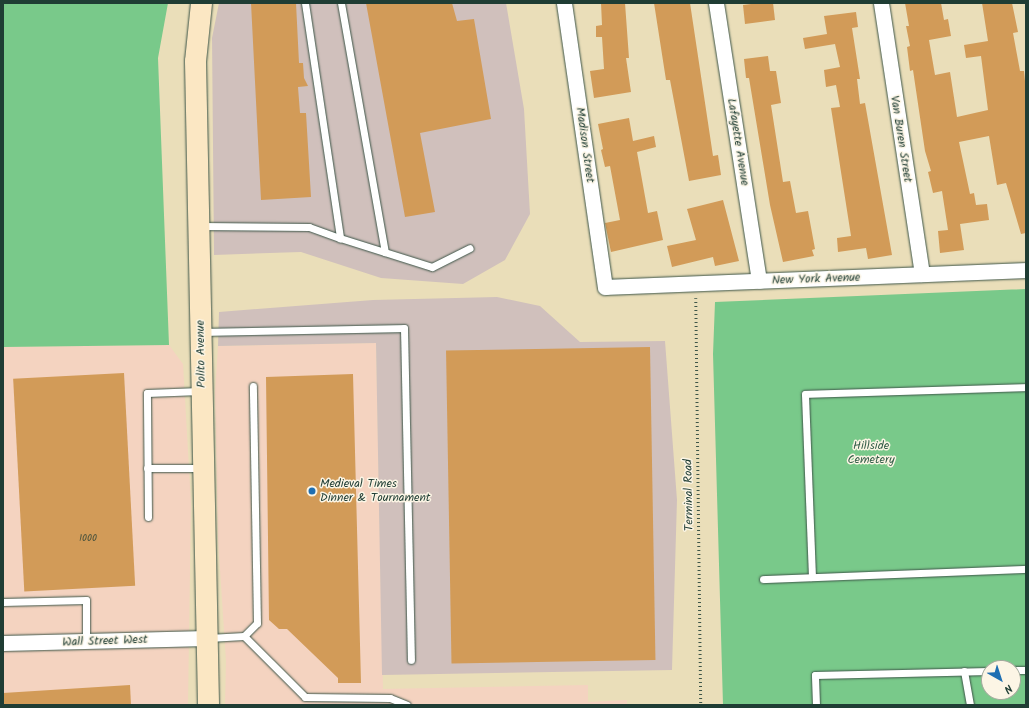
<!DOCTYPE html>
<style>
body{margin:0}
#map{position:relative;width:1029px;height:708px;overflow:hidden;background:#eadeb9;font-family:Kalam,sans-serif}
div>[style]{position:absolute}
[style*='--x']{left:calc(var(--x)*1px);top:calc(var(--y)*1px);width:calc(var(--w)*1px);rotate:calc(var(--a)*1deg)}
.built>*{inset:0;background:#f4d3c0}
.industrial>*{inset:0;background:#d0c0bc}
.green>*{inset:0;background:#79c98a}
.building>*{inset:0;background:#d29b58;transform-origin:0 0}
.path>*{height:2.5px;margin-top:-1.25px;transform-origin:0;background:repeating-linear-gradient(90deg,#3d5548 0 1px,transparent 0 4px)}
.roads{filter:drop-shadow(0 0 1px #3d5548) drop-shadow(0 0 1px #3d5548)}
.lane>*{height:7px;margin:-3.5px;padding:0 3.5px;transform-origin:3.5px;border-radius:3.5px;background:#fff}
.street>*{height:15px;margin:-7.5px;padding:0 7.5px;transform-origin:7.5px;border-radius:7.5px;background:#fff}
.secondary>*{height:21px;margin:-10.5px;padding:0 10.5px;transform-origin:10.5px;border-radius:10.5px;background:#fbe7c3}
.dots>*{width:11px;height:11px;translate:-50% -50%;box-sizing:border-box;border:2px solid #fcf5e5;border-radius:50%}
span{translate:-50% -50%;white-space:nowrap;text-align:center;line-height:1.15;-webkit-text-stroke:3px #fcf5e5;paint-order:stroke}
.number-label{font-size:10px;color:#4c543d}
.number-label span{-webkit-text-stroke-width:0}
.street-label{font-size:12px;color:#1f3d34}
.park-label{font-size:12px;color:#36604a}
.poi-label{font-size:12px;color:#1f3d34}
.left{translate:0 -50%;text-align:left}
.frame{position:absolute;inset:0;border:4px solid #1f3d34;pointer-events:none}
.north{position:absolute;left:981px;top:660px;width:40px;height:40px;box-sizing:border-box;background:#fcf5e5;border:1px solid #a4ab9e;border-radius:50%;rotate:141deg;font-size:11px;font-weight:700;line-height:16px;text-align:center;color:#1f3d34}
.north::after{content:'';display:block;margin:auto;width:14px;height:18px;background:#1f6fb2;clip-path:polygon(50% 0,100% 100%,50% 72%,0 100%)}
</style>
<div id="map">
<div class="built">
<i style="clip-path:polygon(376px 343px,383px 689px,588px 685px,588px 702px,627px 700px,627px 705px,225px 705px,226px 661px,218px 539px,215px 392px,218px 346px)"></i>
<i style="clip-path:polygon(169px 345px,183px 364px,191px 503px,188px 705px,3px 705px,3px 347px)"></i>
</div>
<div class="industrial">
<i style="clip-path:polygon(219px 3px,506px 3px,524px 109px,530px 214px,505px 260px,463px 284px,381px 278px,301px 252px,214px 255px,212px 38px)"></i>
<i style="clip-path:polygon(497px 297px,540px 306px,580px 342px,665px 341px,677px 500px,672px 670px,382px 675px,376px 343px,218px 346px,219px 312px,373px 300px)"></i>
</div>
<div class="green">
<i style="clip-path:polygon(3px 3px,168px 3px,158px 58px,169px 345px,3px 347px)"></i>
<i style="clip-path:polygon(evenodd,1026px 289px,1026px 705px,723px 705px,713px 354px,715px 302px,1026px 289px,989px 668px,1013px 668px,1013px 692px,989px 692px,989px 668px)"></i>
</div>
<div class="building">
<i style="clip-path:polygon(251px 3px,296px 3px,299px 63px,303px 63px,304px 78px,308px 86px,298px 87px,300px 113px,306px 113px,311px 197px,261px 200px)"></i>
<i style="clip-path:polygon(366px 3px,452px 3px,457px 21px,474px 19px,491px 119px,420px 133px,435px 212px,405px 217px)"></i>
<i style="clip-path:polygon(601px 3px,625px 3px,629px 58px,626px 58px,631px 92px,594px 98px,590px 71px,604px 69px,602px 37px,596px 37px,596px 26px,602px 25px)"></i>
<i style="clip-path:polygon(654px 3px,690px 3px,713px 156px,718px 155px,721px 175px,689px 181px,670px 80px,666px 80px)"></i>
<i style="clip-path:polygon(759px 3px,773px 3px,775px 20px,745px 24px,743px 5px)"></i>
<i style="clip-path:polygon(905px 3px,941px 3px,944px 20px,948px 19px,951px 36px,929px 40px,935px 75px,950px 72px,957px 117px,988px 110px,981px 56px,966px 58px,964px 45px,988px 41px,982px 3px,1012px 3px,1018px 32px,1013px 33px,1020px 71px,1024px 71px,1026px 91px,1026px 233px,1021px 234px,1006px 183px,997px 185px,989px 136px,959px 142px,970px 194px,974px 193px,976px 205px,987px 204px,989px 220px,960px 224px,964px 250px,940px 253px,938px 231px,948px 230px,942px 191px,933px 193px,928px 172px,931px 171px,925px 151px,913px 70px,910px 71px,907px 47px,910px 46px,906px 26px,909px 26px)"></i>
<i style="clip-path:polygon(856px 12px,858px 27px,852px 28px,860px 79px,857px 79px,860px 104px,865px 103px,892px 255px,868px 259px,866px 248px,838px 252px,837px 238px,851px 236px,831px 108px,840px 107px,836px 85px,826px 87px,824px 70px,840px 67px,835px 44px,805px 49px,803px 38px,827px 34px,824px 16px)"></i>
<i style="clip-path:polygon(768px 56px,770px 71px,776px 71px,781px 103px,771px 105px,783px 182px,790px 181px,796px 213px,808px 211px,815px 249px,812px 250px,814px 256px,783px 262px,770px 205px,749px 78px,746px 78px,744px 59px)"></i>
<i style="clip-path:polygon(629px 118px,633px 141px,654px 136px,656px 147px,637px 152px,648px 213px,657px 211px,663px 240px,611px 252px,605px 223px,620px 220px,610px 166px,605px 167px,601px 150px,603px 149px,598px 124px)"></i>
<i style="clip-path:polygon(723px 200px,739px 261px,715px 266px,713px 257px,672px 267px,667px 246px,696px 240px,687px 209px)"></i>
<i style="left:650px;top:347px;width:313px;height:204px;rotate:89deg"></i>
<i style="left:124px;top:373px;width:213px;height:111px;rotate:87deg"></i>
<i style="clip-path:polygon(353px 374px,361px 683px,338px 683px,338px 678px,287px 629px,279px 629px,269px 620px,266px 377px)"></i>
<i style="clip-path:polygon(130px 685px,131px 705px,3px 705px,3px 693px)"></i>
</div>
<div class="path">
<i style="--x:696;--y:298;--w:407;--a:89.3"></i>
</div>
<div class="roads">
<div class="lane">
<i style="--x:305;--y:3;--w:238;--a:81.5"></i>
<i style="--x:340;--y:238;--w:96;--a:17.5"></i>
<i style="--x:432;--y:267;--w:42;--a:-26.6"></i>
<i style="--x:341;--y:3;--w:253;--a:80"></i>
<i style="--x:200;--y:226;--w:109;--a:0.5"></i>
<i style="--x:309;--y:227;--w:33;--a:20"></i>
<i style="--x:203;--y:332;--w:201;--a:-1.1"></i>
<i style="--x:404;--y:328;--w:332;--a:88.8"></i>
<i style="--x:147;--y:468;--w:54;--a:0"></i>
<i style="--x:148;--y:517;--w:124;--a:-90.5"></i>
<i style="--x:147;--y:393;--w:53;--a:-2.2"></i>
<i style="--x:812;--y:577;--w:183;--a:-92.2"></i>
<i style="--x:805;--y:394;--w:221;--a:-1.8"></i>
<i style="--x:763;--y:579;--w:263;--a:-2.2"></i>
<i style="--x:3;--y:602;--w:83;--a:-1.4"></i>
<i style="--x:86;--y:600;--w:41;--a:90"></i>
<i style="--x:244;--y:636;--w:18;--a:-45"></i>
<i style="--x:257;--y:623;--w:237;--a:-91"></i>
<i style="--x:208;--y:638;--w:36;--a:-3"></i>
<i style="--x:244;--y:636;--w:86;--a:45"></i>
<i style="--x:305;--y:697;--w:85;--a:0.7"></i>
<i style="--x:390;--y:698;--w:18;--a:22"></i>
<i style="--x:1013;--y:670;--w:13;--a:0"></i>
<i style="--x:964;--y:671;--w:35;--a:80"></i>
<i style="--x:816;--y:705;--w:30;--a:-92"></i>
<i style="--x:815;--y:675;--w:174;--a:-1.3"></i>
</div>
<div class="street">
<i style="--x:564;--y:3;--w:287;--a:81.8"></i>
<i style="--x:605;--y:287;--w:421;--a:-2.3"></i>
<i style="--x:716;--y:3;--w:281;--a:81.2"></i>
<i style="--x:881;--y:3;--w:274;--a:81.4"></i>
<i style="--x:3;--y:643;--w:204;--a:-1.4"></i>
</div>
<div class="secondary">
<i style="--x:201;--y:3;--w:58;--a:95.9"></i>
<i style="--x:195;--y:61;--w:644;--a:88.84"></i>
</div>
</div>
<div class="dots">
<i style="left:312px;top:491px;background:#1f6fb2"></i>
</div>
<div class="number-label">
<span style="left:88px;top:539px">1000</span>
</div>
<div class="street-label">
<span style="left:901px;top:139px;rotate:81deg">Van Buren Street</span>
<span style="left:738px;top:142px;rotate:81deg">Lafayette Avenue</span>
<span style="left:585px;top:145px;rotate:82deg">Madison Street</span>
<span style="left:816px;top:279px;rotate:-2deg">New York Avenue</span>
<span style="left:201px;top:354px;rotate:-91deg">Polito Avenue</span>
<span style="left:689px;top:495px;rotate:-91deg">Terminal Road</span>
<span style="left:105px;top:641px;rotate:-2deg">Wall Street West</span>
</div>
<div class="park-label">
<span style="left:871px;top:453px">Hillside<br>Cemetery</span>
</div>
<div class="poi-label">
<span class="left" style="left:320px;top:491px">Medieval Times<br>Dinner &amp; Tournament</span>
</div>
<div class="frame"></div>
<div class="north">N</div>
</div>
